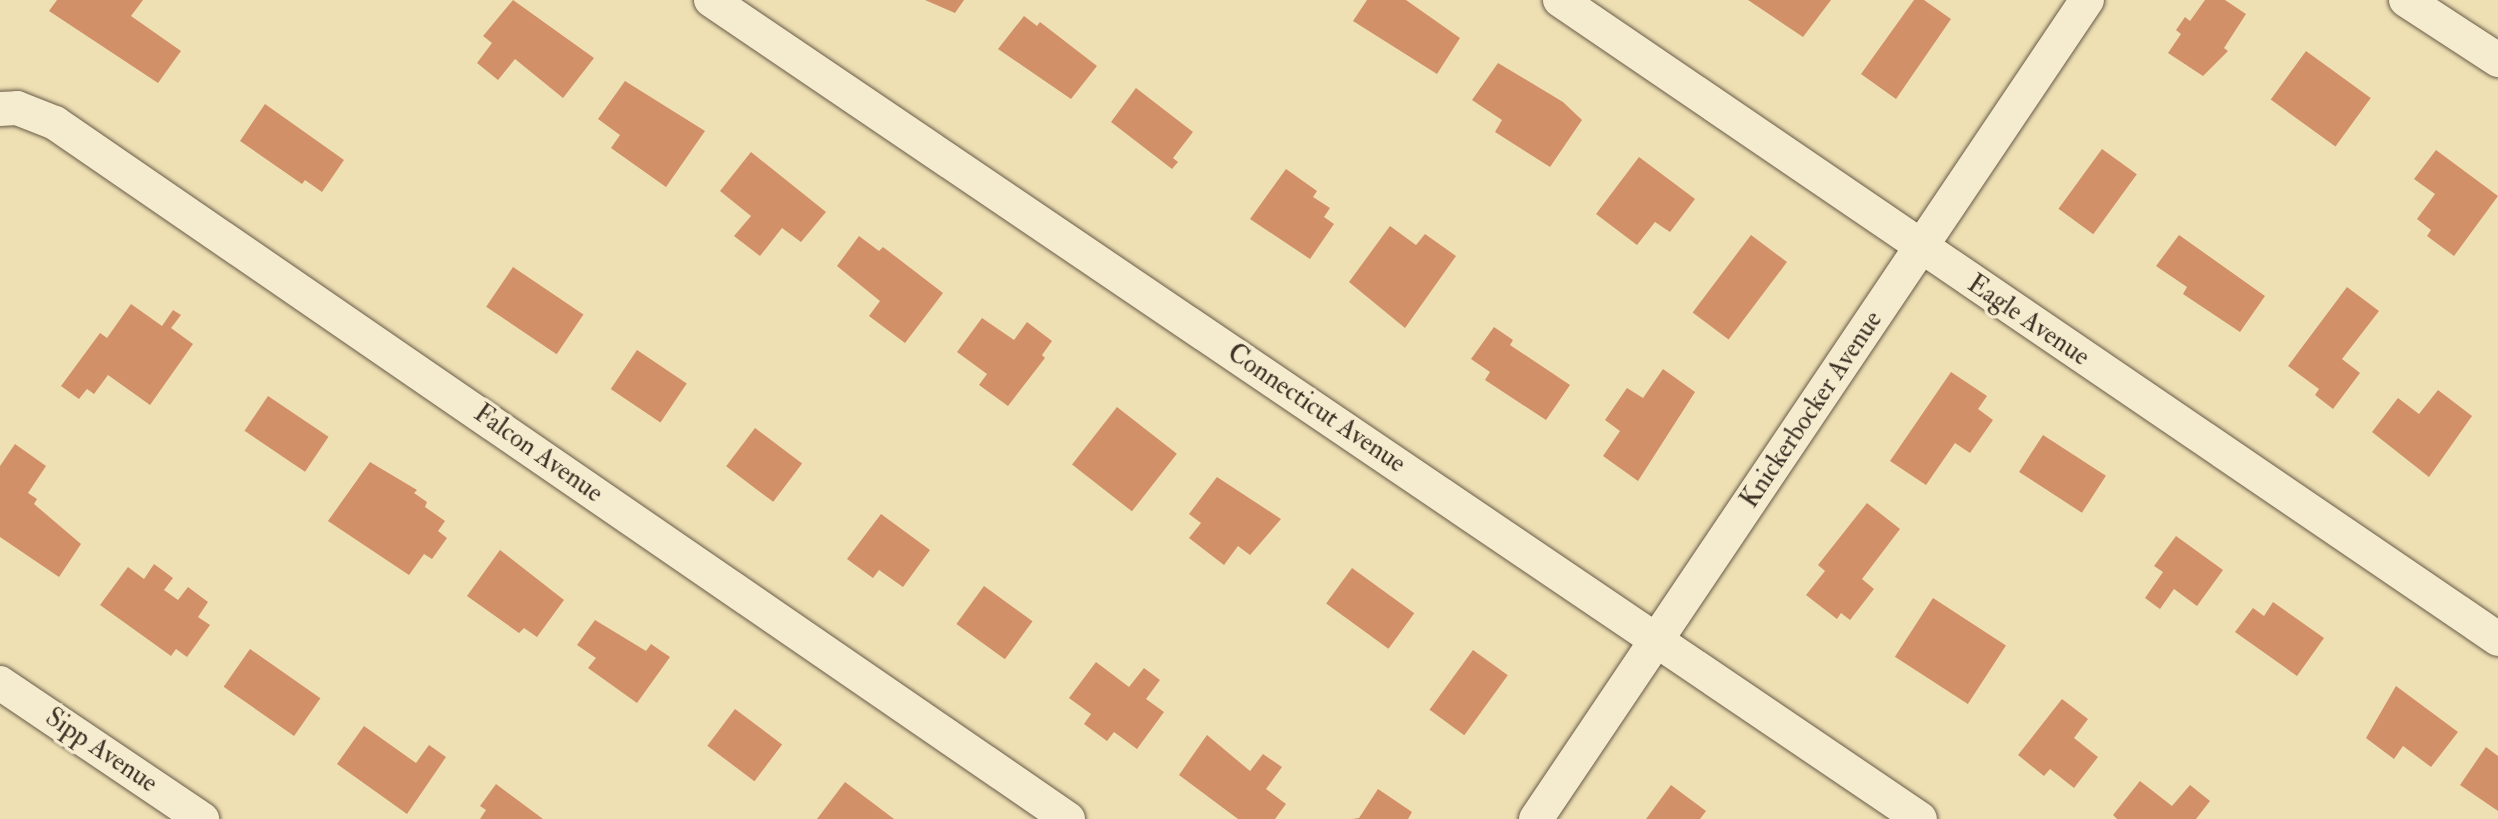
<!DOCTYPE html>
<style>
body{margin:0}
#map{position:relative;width:2498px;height:819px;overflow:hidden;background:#efe0b4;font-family:"IM FELL Double Pica",serif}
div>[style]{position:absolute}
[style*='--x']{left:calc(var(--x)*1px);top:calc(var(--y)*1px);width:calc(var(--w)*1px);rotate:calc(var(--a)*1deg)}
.building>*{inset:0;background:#d19068;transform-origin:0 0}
.roads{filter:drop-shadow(0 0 2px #685c48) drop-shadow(0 0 2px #685c48)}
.minor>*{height:34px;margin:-17px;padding:0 17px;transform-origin:17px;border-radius:17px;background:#f5ebce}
span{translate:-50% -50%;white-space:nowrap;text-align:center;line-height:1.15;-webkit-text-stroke:7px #f5ebce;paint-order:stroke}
.street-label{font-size:26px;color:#3b3024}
</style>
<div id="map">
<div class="building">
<i style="clip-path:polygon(57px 0,143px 0,131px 16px,181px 51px,158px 83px,49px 11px)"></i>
<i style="clip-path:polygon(513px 0,594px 58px,563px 98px,515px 59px,498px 80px,477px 63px,492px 43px,483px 36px)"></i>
<i style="clip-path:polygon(925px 0,964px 0,955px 13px)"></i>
<i style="clip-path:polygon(1367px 0,1406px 0,1460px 38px,1437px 74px,1353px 21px)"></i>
<i style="clip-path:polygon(1748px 0,1831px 0,1803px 37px)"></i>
<i style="clip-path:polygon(1914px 0,1924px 0,1951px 19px,1896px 99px,1861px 74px)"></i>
<i style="clip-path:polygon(2205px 0,2225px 0,2246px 14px,2224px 48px,2228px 51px,2203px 76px,2168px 53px,2181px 34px,2176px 30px,2185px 17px,2190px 21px)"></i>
<i style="clip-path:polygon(1024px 16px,1037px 26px,1040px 22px,1097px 66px,1071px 99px,998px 49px)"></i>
<i style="left:2306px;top:51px;width:80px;height:60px;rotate:36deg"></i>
<i style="clip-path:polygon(1498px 63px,1563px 102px,1582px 120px,1550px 167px,1495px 132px,1502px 120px,1472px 100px)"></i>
<i style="clip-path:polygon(625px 81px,705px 131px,666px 187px,611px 148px,620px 135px,598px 119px)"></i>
<i style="clip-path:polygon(1136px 88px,1193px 132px,1173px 158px,1178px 162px,1172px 169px,1111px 122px)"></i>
<i style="clip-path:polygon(265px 104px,344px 160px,322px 192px,305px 180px,302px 184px,240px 141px)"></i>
<i style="left:2102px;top:149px;width:43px;height:74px;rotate:36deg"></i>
<i style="clip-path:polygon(2436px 150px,2498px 196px,2454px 256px,2427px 236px,2431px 230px,2417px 219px,2435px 194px,2414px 179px)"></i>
<i style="clip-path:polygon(751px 152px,826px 212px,801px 242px,782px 228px,760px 256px,734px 236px,751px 216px,720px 191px)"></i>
<i style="clip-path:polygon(1639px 157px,1695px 199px,1670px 232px,1655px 222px,1637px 245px,1596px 214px)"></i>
<i style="clip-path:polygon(1286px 169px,1317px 191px,1313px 197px,1330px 208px,1324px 217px,1334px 224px,1310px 259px,1250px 219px)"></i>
<i style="clip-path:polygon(1390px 226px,1416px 245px,1425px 234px,1456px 256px,1405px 328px,1349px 282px)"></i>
<i style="left:1751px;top:235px;width:45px;height:97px;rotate:37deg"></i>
<i style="clip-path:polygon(2179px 235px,2265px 296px,2240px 332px,2183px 294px,2187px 287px,2156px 266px)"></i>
<i style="clip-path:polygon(859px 236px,879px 251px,883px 247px,943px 293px,905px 343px,869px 316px,880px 301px,837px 266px)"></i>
<i style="left:513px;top:267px;width:85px;height:48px;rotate:34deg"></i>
<i style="clip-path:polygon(2347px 287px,2379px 311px,2342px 359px,2360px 373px,2333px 409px,2315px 395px,2319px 389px,2288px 366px)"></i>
<i style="clip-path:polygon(131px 304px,162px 326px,173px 310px,181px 315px,171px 328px,193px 344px,150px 405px,108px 375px,94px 394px,87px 389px,79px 399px,61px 386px,100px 333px,107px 338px)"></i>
<i style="clip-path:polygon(982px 318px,1014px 340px,1027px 322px,1052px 341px,1042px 355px,1045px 358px,1008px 406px,979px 385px,987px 374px,957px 352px)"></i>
<i style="clip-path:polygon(1494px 327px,1513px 340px,1510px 345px,1570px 385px,1546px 420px,1485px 380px,1490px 372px,1471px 359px)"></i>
<i style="left:637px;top:350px;width:60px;height:47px;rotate:34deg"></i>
<i style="clip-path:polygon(1663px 369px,1695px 392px,1638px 481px,1603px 456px,1620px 431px,1605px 420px,1627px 388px,1643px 398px)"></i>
<i style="clip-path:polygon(1951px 372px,1987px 396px,1978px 409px,1993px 420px,1970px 453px,1955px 443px,1926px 485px,1890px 461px)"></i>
<i style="clip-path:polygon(2438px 390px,2472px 416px,2429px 477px,2372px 432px,2398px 398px,2419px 414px)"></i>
<i style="left:268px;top:396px;width:73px;height:42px;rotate:34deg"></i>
<i style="left:1117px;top:407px;width:76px;height:73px;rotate:38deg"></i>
<i style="left:755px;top:428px;width:59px;height:48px;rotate:37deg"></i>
<i style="left:2043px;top:435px;width:75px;height:44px;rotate:33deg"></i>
<i style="clip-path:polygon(15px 444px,46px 466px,28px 493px,37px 499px,34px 504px,81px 544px,59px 577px,0 537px,0 466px)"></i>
<i style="clip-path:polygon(370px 462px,417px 490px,414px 493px,427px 502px,425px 507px,445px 521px,438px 531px,447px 538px,432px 559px,424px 554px,409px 575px,328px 521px)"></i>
<i style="clip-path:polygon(1217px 477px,1281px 519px,1250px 555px,1238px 546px,1224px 565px,1189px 538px,1201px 523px,1189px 514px)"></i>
<i style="clip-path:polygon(1867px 503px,1900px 529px,1862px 579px,1874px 589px,1850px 620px,1841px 613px,1837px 619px,1806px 595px,1825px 571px,1818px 565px)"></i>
<i style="clip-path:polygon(881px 514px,930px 550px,903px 587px,879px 570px,873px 578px,847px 559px)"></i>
<i style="clip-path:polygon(2176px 536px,2223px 570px,2197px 606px,2174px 589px,2160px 609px,2145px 598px,2163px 572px,2154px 566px)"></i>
<i style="clip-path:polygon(500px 550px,564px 600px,537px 637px,524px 628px,519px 633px,467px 596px)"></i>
<i style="clip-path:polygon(154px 564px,173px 578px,164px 590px,178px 600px,188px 587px,208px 602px,198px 617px,210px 625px,187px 657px,176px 649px,171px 656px,100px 605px,128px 567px,144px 579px)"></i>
<i style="left:1352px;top:568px;width:77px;height:44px;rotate:36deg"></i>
<i style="left:984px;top:586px;width:60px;height:47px;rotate:36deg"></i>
<i style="left:1933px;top:598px;width:87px;height:70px;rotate:33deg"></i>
<i style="clip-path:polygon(2273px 602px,2324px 638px,2297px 676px,2235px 632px,2253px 608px,2264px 616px)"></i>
<i style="clip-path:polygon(595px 620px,646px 651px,651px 644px,670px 657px,637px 703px,588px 668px,596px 658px,577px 645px)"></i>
<i style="left:250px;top:649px;width:86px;height:46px;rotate:35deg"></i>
<i style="left:1473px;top:650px;width:43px;height:74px;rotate:36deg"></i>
<i style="clip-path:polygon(1096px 662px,1129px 687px,1144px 668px,1160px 680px,1146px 699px,1164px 712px,1137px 749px,1114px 732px,1107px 741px,1084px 724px,1091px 714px,1069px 698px)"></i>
<i style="clip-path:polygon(2396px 686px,2458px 732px,2431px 767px,2403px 746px,2394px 759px,2366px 738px)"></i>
<i style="clip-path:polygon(2062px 699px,2088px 719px,2074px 738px,2098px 757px,2074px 788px,2050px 769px,2044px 776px,2018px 755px)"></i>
<i style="left:735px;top:709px;width:59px;height:46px;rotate:37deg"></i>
<i style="clip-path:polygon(364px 726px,416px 763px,429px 745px,446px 757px,407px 814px,337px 764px)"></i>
<i style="clip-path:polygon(1207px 735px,1250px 771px,1263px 754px,1282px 767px,1266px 789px,1286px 804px,1275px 819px,1238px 819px,1179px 775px)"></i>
<i style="clip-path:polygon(2486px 747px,2498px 756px,2498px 811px,2460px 785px)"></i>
<i style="clip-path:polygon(2140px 781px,2172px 806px,2190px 785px,2210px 801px,2196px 819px,2117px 819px,2113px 815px)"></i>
<i style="clip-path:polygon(845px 782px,894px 819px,817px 819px)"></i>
<i style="clip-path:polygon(496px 784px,543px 819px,480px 819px,486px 810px,480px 806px)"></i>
<i style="clip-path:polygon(1671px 785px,1706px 811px,1700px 819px,1646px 819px)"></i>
<i style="clip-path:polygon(1378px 789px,1412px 812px,1408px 819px,1352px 819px,1359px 818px)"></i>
</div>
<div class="roads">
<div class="minor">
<i style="--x:711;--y:0;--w:1460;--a:34.11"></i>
<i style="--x:1560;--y:0;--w:1135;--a:34.26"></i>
<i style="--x:2406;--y:0;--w:110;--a:33.1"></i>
<i style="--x:0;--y:109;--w:17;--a:-3"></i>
<i style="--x:17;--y:108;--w:41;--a:21.5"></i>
<i style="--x:55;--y:123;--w:1229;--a:34.49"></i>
<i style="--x:0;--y:683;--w:244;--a:34"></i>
<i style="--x:1536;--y:819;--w:987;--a:-56.07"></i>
</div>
</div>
<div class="street-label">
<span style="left:2028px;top:321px;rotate:34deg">Eagle Avenue</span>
<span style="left:1316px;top:409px;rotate:34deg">Connecticut Avenue</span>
<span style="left:1812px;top:410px;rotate:-56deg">Knickerbocker Avenue</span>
<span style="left:538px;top:454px;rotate:35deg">Falcon Avenue</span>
<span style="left:101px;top:751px;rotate:34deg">Sipp Avenue</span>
</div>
</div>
